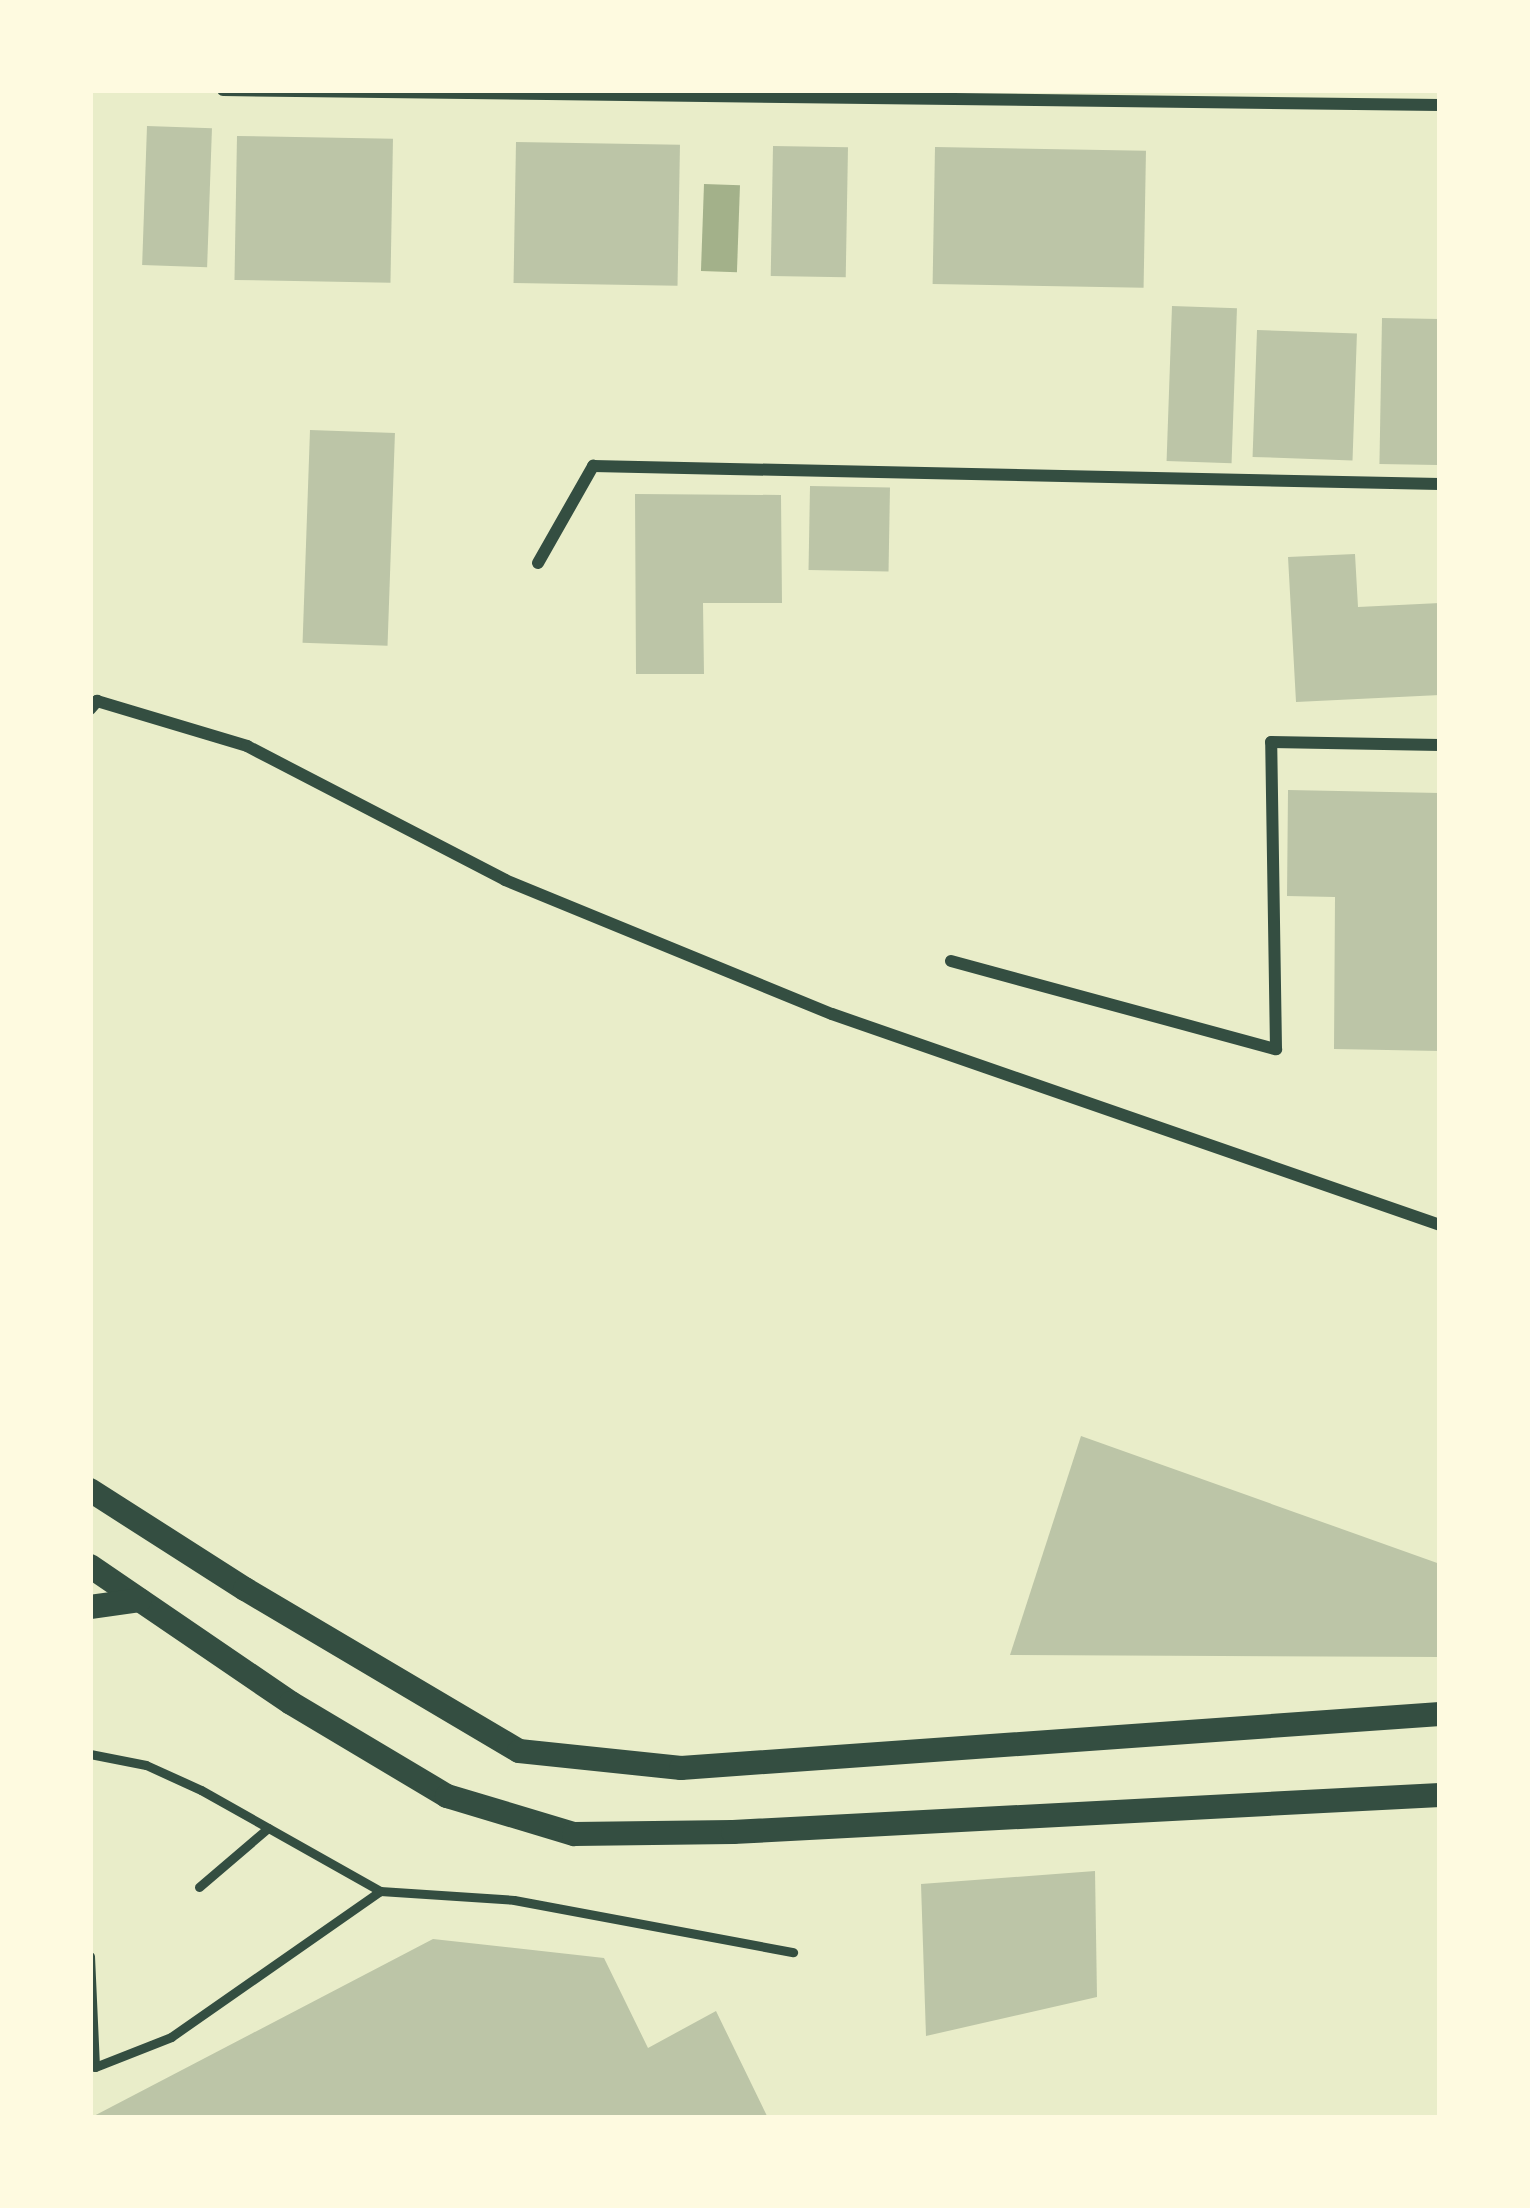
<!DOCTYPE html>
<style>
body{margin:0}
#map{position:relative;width:1530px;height:2208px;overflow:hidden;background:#e9edc9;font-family:"Open Sans",sans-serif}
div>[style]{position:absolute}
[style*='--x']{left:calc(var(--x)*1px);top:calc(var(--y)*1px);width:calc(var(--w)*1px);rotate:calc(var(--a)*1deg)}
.water>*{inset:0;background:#a3b18a;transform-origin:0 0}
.building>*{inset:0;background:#bcc5a7;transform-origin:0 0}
.service>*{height:9px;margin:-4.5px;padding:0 4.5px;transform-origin:4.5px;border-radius:4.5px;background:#344e41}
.minor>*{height:12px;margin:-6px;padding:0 6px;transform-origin:6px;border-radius:6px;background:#344e41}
.secondary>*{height:24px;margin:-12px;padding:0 12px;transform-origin:12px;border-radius:12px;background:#344e41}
span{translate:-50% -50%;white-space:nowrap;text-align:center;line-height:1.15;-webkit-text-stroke:12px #fefae0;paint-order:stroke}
.frame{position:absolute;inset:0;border:93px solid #fefae0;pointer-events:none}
</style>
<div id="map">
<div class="water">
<i style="left:704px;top:184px;width:36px;height:87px;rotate:2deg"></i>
</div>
<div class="building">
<i style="left:147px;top:126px;width:65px;height:139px;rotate:2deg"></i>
<i style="left:237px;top:136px;width:156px;height:144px;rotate:1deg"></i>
<i style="left:516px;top:142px;width:164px;height:141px;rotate:1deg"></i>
<i style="left:773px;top:146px;width:75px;height:130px;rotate:1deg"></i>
<i style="left:935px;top:147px;width:211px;height:137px;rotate:1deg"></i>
<i style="left:1172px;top:306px;width:65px;height:155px;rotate:2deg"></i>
<i style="left:1382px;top:318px;width:58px;height:146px;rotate:1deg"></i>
<i style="left:1257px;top:330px;width:100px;height:127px;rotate:2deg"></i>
<i style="left:310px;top:430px;width:85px;height:213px;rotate:2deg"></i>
<i style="left:810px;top:486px;width:80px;height:84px;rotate:1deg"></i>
<i style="clip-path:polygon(635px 494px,781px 495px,782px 603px,703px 603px,704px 674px,636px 674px)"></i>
<i style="clip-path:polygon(1355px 554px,1358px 607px,1440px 603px,1440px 695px,1296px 702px,1288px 557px)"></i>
<i style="clip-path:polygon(1288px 790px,1440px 793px,1440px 1051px,1334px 1049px,1335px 897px,1287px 896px)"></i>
<i style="clip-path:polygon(1081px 1436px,1440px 1564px,1440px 1657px,1010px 1655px)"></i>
<i style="clip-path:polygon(1095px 1871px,1097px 1997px,926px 2036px,921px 1884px)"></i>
<i style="clip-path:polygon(433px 1939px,604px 1958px,648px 2048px,716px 2011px,768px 2118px,90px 2118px)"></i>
</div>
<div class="service">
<i style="--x:90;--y:1754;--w:57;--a:11.1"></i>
<i style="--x:146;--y:1765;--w:60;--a:24.4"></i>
<i style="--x:201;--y:1790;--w:206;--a:29.4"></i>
<i style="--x:380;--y:1891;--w:134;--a:3.8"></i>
<i style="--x:514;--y:1900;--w:284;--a:10.6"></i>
<i style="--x:199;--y:1887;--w:91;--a:-40.5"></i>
<i style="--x:90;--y:1956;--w:111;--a:87.4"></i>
<i style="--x:95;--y:2067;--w:82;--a:-21.5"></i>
<i style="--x:171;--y:2037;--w:255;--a:-34.9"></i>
</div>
<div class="minor">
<i style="--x:223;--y:90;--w:1217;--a:0.71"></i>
<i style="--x:538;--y:563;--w:112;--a:-60.4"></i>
<i style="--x:593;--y:466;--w:847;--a:1.22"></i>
<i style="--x:90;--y:709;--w:11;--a:-49"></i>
<i style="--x:97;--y:701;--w:157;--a:16.7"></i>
<i style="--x:247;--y:746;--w:291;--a:27.4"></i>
<i style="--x:505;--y:880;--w:353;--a:22.3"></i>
<i style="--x:832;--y:1014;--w:644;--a:19.14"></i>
<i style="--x:951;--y:961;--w:337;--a:15.2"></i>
<i style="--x:1276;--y:1049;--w:307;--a:-90.9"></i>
<i style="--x:1271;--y:742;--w:169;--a:1"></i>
</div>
<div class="secondary">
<i style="--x:90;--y:1490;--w:184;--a:32.6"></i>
<i style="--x:245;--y:1589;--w:318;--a:30.6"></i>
<i style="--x:519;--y:1751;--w:163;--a:6"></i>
<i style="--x:681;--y:1768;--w:761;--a:-4.07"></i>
<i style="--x:90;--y:1566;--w:243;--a:34.3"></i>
<i style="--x:291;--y:1703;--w:182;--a:30.8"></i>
<i style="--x:447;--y:1796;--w:133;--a:16.7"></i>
<i style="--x:574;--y:1834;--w:159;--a:-0.7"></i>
<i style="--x:733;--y:1832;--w:708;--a:-3"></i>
<i style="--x:90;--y:1607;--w:50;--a:-8"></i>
</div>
<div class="frame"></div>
</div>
